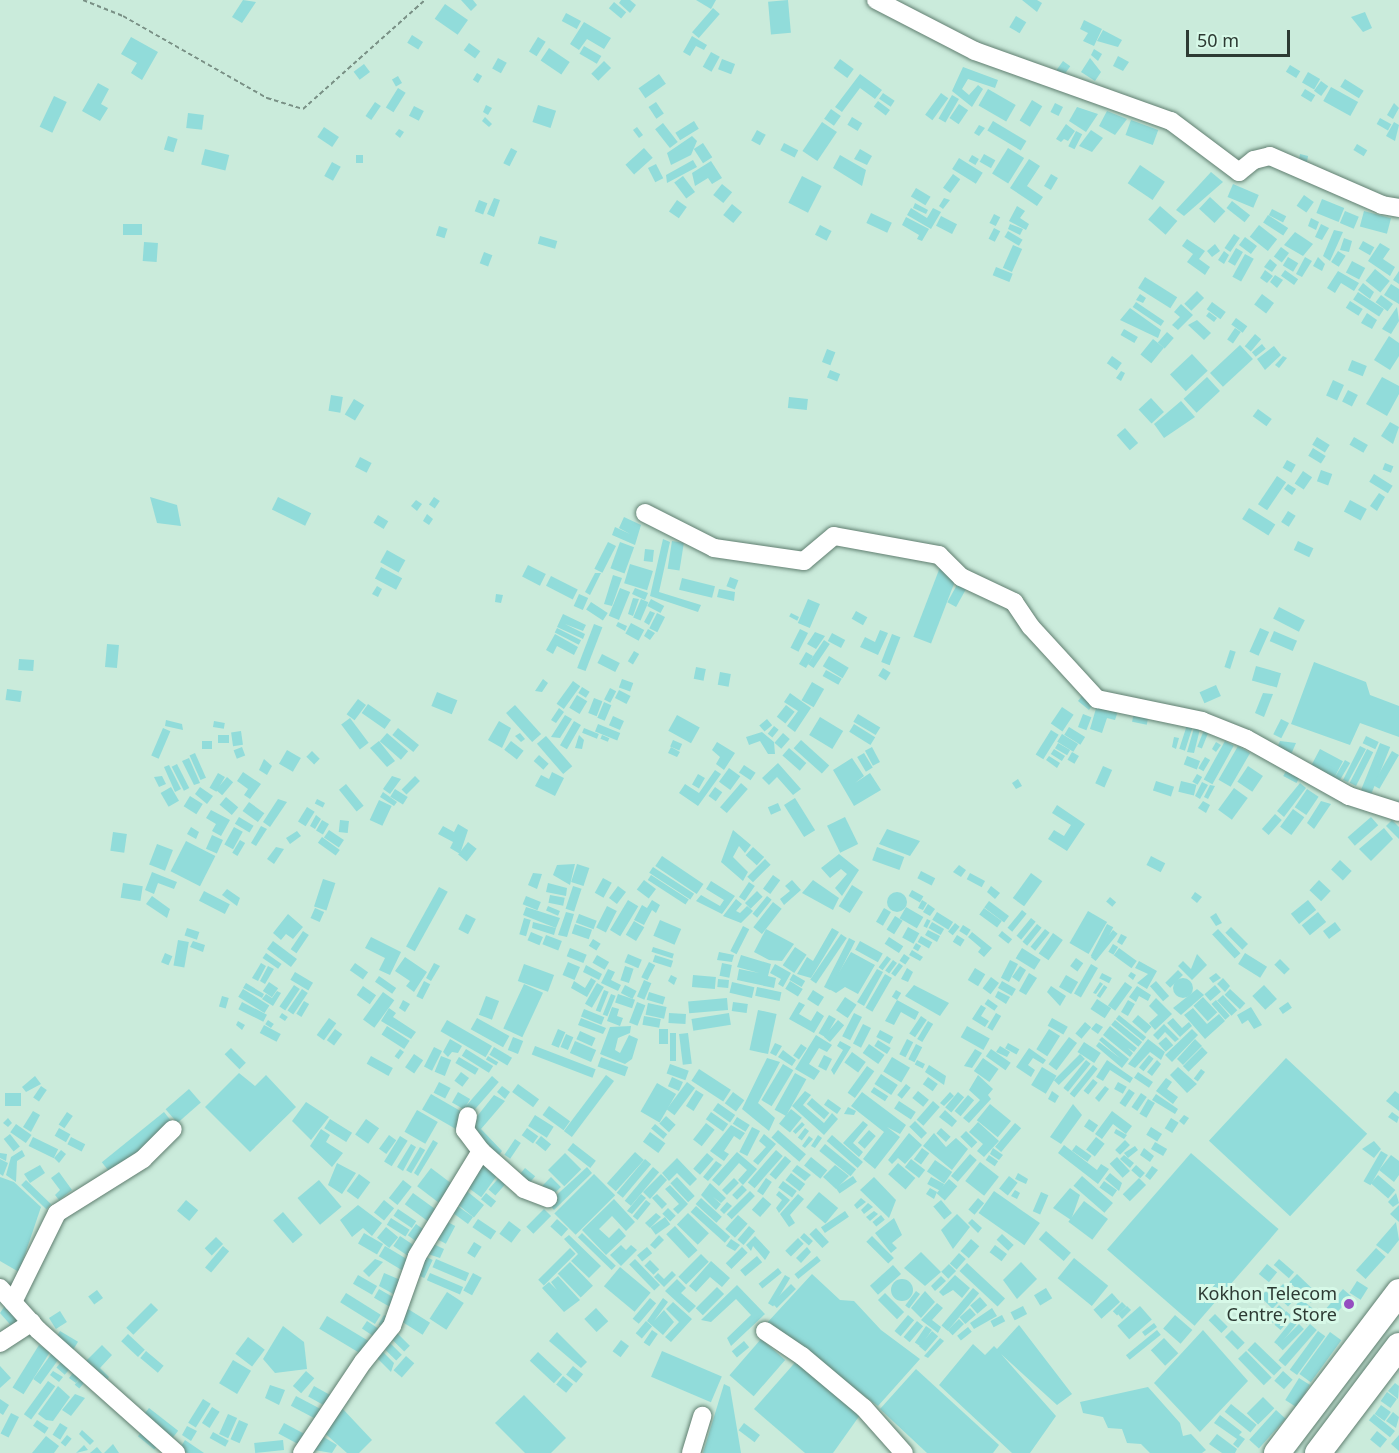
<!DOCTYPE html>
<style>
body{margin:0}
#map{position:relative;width:1399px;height:1453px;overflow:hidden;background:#caebdb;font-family:"Noto Sans",sans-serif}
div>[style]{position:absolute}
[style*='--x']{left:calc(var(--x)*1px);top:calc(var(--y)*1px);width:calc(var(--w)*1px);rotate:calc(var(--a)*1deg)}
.building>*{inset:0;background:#91dcda;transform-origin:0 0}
.round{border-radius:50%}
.path>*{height:2px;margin-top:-1px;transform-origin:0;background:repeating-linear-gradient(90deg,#799085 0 4.5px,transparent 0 7.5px)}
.roads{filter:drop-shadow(0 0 2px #607e70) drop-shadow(0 0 2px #607e70)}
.minor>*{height:18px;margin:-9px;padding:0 9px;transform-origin:9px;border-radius:9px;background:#fff}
.highway>*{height:26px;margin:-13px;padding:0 13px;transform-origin:13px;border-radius:13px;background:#fff}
.dots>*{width:16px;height:16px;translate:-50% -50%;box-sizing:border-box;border:3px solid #d7f9e8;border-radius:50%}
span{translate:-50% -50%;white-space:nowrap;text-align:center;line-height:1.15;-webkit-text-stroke:6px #d7f9e8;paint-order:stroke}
.poi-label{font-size:18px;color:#2d3a33}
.right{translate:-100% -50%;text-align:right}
.scale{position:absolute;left:1186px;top:30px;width:104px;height:27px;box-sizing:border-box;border:3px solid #2d3a33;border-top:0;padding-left:8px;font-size:18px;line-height:21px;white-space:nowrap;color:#2d3a33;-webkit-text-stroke:4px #d7f9e8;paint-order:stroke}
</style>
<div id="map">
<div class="building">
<i style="clip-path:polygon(243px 0,256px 2px,242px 23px,232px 17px)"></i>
<i style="clip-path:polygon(461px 0,473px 0,477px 5px,471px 11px)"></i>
<i style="clip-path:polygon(621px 0,630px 0,636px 5px,630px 13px,619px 3px)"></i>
<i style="clip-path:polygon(696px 0,716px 0,711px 9px)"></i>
<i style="left:788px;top:0;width:33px;height:20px;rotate:85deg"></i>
<i style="clip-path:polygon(1022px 0,1037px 0,1042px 3px,1037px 12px)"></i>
<i style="left:614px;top:2px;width:16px;height:8px;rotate:40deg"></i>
<i style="left:445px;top:4px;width:28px;height:18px;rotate:35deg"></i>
<i style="left:713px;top:8px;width:9px;height:32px;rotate:41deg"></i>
<i style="clip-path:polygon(1365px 12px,1372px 28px,1363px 32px,1351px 17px)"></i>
<i style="left:566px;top:13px;width:17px;height:9px;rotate:28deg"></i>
<i style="left:1016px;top:16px;width:12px;height:13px;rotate:31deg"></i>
<i style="clip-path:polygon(1084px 20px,1102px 29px,1094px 46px,1083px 41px,1088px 33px,1080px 29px)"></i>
<i style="clip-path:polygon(584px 22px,611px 38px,604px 49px,587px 39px,579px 50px,570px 44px)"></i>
<i style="clip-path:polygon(1103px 30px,1122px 40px,1118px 47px,1097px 41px)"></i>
<i style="left:412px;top:35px;width:13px;height:9px;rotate:32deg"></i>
<i style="clip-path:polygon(692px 36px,707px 45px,704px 50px,696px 46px,690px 56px,683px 52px)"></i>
<i style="clip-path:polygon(131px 37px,158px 52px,142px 80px,131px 73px,137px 63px,121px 54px)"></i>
<i style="left:538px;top:37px;width:9px;height:17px;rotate:32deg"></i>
<i style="left:469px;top:43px;width:14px;height:9px;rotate:36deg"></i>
<i style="left:584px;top:46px;width:20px;height:9px;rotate:30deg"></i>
<i style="left:549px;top:48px;width:25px;height:15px;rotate:34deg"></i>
<i style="clip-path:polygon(1094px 49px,1102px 54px,1098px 61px,1091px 55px)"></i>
<i style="left:711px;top:52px;width:10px;height:17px;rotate:29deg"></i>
<i style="clip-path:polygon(1118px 56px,1129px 62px,1123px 71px,1113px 66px)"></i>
<i style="left:498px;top:58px;width:10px;height:12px;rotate:29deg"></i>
<i style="clip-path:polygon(1090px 58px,1101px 72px,1095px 81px,1081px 72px)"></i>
<i style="left:722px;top:59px;width:14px;height:11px;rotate:21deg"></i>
<i style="left:840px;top:59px;width:17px;height:11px;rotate:36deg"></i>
<i style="left:604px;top:61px;width:10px;height:18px;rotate:45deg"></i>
<i style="left:1063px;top:61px;width:9px;height:11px;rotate:36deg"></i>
<i style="left:364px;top:64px;width:10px;height:13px;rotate:53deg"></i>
<i style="left:1290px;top:65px;width:12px;height:8px;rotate:31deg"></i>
<i style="clip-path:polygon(963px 67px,998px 80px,995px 88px,968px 79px,962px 89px,969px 95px,978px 85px,983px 89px,972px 107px,952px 91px)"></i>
<i style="left:1308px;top:72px;width:14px;height:12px;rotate:30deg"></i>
<i style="left:477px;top:73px;width:6px;height:8px;rotate:31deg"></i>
<i style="left:659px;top:74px;width:12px;height:25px;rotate:55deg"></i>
<i style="clip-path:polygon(860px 74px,882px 90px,875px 99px,860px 88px,842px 112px,835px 107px)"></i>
<i style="left:398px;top:76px;width:8px;height:7px;rotate:60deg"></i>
<i style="left:1345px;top:79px;width:22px;height:9px;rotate:32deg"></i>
<i style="left:1321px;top:81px;width:9px;height:12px;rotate:36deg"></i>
<i style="clip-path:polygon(98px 83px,109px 89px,101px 104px,108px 108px,100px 121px,82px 111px)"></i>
<i style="left:1331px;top:87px;width:31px;height:16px;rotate:29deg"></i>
<i style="left:398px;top:88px;width:9px;height:23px;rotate:32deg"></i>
<i style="left:988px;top:89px;width:32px;height:19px;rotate:30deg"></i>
<i style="left:1305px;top:89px;width:12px;height:8px;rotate:31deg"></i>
<i style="left:883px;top:93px;width:14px;height:7px;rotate:34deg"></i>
<i style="left:941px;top:93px;width:9px;height:27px;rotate:36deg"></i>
<i style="left:952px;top:95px;width:8px;height:27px;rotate:30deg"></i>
<i style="left:54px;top:96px;width:14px;height:34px;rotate:25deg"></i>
<i style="left:1032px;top:100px;width:12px;height:24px;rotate:31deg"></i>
<i style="left:878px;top:101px;width:15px;height:7px;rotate:37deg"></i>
<i style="left:375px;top:102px;width:7px;height:17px;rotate:34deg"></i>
<i style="left:656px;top:102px;width:14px;height:9px;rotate:56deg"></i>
<i style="left:1055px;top:103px;width:9px;height:10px;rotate:27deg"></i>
<i style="clip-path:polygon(1394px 103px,1399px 108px,1393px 119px,1387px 115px)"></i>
<i style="left:959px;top:104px;width:11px;height:17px;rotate:34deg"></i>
<i style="clip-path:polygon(486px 105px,492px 108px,488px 115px,483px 112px)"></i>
<i style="left:538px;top:105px;width:19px;height:18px;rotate:18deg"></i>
<i style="left:414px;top:106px;width:11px;height:11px;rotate:27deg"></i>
<i style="clip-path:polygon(1077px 107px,1098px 114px,1086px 132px,1069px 121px)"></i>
<i style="left:831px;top:109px;width:12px;height:12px;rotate:35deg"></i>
<i style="clip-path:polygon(1107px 111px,1127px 119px,1115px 135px,1099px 126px)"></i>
<i style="left:188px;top:113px;width:16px;height:15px;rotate:7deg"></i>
<i style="clip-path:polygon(485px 117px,492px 124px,489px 127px,482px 121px)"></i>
<i style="left:852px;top:117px;width:12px;height:9px;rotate:31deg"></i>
<i style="left:1380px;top:118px;width:13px;height:7px;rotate:29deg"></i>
<i style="left:1131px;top:120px;width:29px;height:16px;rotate:20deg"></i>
<i style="left:694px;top:121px;width:9px;height:22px;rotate:58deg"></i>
<i style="left:993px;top:121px;width:39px;height:11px;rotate:31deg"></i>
<i style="left:822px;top:122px;width:18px;height:35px;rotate:34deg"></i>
<i style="clip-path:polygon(1394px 122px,1399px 125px,1395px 141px,1386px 136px)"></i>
<i style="left:663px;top:123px;width:24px;height:10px;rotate:52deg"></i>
<i style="clip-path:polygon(1066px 124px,1075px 131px,1068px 141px,1064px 139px,1061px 142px,1056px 139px)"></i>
<i style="clip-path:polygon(979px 125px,985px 128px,979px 136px,974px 133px)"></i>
<i style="left:324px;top:127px;width:18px;height:12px;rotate:34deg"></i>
<i style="left:637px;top:127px;width:10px;height:5px;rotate:53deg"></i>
<i style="clip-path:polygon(399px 129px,404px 132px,400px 138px,395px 134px)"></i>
<i style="left:757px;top:130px;width:10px;height:12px;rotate:29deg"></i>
<i style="clip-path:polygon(1091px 130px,1103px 138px,1092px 152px,1079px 146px)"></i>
<i style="left:1076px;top:131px;width:7px;height:17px;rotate:27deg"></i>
<i style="left:168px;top:136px;width:10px;height:14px;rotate:17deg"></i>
<i style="clip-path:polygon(692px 136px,697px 141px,691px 155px,671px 165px,667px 153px)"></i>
<i style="left:703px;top:143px;width:17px;height:11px;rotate:57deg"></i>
<i style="left:784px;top:143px;width:16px;height:8px;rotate:27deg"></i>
<i style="left:1357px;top:144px;width:12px;height:7px;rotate:31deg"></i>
<i style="left:511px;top:148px;width:7px;height:17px;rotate:27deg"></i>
<i style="left:644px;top:148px;width:13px;height:25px;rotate:48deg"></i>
<i style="left:1008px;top:148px;width:19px;height:30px;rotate:32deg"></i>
<i style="left:205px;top:149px;width:25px;height:16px;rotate:14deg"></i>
<i style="clip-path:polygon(860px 149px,872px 156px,867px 165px,854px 159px)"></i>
<i style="left:984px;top:154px;width:13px;height:9px;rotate:29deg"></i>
<i style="clip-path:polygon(1300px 154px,1308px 156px,1307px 162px,1299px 161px)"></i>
<i style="left:356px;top:155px;width:7px;height:8px"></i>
<i style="clip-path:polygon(840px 155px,866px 170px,862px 186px,833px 168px)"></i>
<i style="left:972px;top:155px;width:8px;height:7px;rotate:30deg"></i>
<i style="left:959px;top:158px;width:28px;height:13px;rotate:32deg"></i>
<i style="clip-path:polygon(1029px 159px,1040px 166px,1027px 186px,1043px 197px,1037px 206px,1010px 188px)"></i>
<i style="clip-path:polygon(693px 160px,697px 167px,667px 183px,666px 175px)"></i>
<i style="clip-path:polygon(711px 161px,722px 178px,712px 184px,708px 178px,695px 186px,692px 173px)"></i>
<i style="left:332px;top:162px;width:10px;height:16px;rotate:29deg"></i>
<i style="left:656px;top:164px;width:16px;height:9px;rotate:63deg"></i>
<i style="left:1140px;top:165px;width:30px;height:22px;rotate:34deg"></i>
<i style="clip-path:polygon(1211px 172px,1223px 182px,1184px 216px,1176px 210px)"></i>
<i style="left:953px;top:174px;width:9px;height:17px;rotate:36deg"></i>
<i style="left:1051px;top:174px;width:8px;height:14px;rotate:30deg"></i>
<i style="left:683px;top:176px;width:20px;height:11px;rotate:53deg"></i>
<i style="left:802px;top:176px;width:22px;height:30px;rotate:27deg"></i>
<i style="left:722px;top:184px;width:13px;height:14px;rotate:39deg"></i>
<i style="left:1233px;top:184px;width:28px;height:14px;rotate:23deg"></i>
<i style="left:916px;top:188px;width:17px;height:10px;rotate:31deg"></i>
<i style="left:1304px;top:195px;width:12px;height:13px;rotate:35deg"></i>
<i style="left:1210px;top:197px;width:21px;height:16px;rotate:43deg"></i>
<i style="clip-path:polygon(494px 198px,500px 200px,494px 217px,487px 214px)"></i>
<i style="clip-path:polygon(944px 198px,950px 200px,943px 209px,939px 206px)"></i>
<i style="left:1322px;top:199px;width:24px;height:15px;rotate:22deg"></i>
<i style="left:479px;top:200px;width:9px;height:12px;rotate:21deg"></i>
<i style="left:677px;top:200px;width:12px;height:14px;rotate:35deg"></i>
<i style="left:1232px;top:201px;width:23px;height:9px;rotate:38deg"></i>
<i style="clip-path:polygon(915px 203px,928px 210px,926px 214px,913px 208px)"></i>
<i style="left:732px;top:204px;width:13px;height:14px;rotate:39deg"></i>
<i style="clip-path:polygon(1017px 206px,1025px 211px,1020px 218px,1029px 224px,1026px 230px,1009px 221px)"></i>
<i style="left:1160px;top:206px;width:23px;height:18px;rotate:41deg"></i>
<i style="clip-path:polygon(911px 208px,927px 218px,933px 208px,941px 212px,931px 229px,907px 215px)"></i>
<i style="left:1272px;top:209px;width:16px;height:7px;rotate:27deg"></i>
<i style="left:1345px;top:211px;width:15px;height:13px;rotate:23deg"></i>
<i style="left:1364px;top:211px;width:28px;height:16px;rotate:15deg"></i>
<i style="left:871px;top:213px;width:23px;height:11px;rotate:25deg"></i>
<i style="left:994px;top:214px;width:7px;height:10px;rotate:27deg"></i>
<i style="left:1268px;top:215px;width:24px;height:9px;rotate:33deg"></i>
<i style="left:941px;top:216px;width:18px;height:11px;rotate:27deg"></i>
<i style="clip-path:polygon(906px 217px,929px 229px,922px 241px,917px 239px,919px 235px,902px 225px)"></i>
<i style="clip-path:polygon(1311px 218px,1319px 222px,1316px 230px,1308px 226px)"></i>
<i style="left:123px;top:224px;width:19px;height:11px"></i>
<i style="clip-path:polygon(1010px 224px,1023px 229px,1020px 235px,1008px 229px)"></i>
<i style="clip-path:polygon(1321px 224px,1329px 228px,1322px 240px,1315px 237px)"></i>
<i style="left:820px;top:225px;width:13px;height:11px;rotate:27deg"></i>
<i style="left:1259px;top:225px;width:23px;height:15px;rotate:38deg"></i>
<i style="left:439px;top:226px;width:9px;height:10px;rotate:18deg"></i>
<i style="left:994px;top:228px;width:7px;height:12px;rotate:27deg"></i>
<i style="clip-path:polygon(1334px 230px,1343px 232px,1330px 261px,1323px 256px)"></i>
<i style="left:1008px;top:231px;width:17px;height:7px;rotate:31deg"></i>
<i style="clip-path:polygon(1295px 232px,1313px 244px,1303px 256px,1284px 245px)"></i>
<i style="left:1234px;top:234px;width:7px;height:17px;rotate:34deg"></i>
<i style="left:540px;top:236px;width:18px;height:8px;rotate:16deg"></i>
<i style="left:1245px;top:237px;width:15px;height:10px;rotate:37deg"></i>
<i style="clip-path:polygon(1344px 238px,1352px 241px,1349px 252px,1340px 250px)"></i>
<i style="clip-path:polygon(1187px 239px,1205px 251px,1199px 259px,1210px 267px,1205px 275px,1187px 262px,1193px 254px,1182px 246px)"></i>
<i style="left:1363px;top:241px;width:13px;height:9px;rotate:29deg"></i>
<i style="left:144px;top:242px;width:14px;height:19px;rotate:4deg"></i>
<i style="clip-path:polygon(1380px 243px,1390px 249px,1383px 259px,1395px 267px,1390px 276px,1368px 261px)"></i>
<i style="clip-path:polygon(1215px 244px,1220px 251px,1212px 257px,1207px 251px)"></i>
<i style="left:1013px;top:245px;width:10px;height:25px;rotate:24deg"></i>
<i style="left:1281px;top:247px;width:10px;height:12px;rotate:37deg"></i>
<i style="left:1236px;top:248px;width:8px;height:16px;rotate:30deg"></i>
<i style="clip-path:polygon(1224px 251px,1229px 255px,1224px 264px,1218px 260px)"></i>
<i style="left:1338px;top:251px;width:9px;height:13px;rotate:32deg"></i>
<i style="left:484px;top:252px;width:9px;height:12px;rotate:21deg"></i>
<i style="left:1245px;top:254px;width:10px;height:26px;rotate:29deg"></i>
<i style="left:1288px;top:257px;width:12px;height:10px;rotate:31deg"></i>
<i style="clip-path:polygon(1305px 257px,1312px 261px,1302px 277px,1296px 274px)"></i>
<i style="clip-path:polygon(1318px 257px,1325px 264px,1322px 271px,1313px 266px)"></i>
<i style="clip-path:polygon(1270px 259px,1277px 265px,1272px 272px,1264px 267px)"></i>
<i style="left:1352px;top:261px;width:15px;height:13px;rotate:28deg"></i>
<i style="left:996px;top:267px;width:18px;height:9px;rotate:22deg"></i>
<i style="left:1375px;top:269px;width:19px;height:15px;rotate:39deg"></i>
<i style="clip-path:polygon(1265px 270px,1273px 276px,1267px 283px,1260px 278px)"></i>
<i style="left:1285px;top:270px;width:16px;height:7px;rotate:35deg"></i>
<i style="clip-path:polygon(1338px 271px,1359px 283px,1354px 291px,1341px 283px,1335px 293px,1327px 288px)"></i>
<i style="clip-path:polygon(1399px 271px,1399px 284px,1393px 280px)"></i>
<i style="clip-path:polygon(1275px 275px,1283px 280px,1277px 288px,1270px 282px)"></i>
<i style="left:1145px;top:277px;width:38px;height:13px;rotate:32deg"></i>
<i style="clip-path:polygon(1363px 283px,1374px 292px,1370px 299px,1358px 290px)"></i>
<i style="clip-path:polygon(1391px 284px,1399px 289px,1399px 304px,1384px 295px)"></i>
<i style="left:1197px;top:291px;width:10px;height:18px;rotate:45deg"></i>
<i style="left:1358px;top:292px;width:31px;height:9px;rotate:33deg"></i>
<i style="clip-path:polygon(1140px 294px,1146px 298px,1143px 303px,1136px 300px)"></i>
<i style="left:1262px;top:294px;width:15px;height:13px;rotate:37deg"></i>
<i style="left:1381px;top:295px;width:15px;height:9px;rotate:37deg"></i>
<i style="left:1350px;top:301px;width:15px;height:8px;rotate:32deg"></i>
<i style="left:1136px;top:302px;width:34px;height:6px;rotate:34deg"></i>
<i style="left:1212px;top:302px;width:17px;height:9px;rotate:36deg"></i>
<i style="clip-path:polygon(1181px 304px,1193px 315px,1178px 330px,1172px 325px,1180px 317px,1174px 312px)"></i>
<i style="clip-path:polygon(1397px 307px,1399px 321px,1391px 334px,1382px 329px)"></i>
<i style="clip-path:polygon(1130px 308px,1161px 330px,1158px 338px,1120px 320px)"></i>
<i style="left:1209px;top:312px;width:10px;height:5px;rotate:37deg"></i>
<i style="clip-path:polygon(1367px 313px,1377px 320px,1372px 329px,1361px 323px)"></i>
<i style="left:1236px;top:318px;width:14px;height:8px;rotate:36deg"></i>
<i style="clip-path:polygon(1197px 320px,1211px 333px,1204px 340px,1188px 325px)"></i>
<i style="left:1235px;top:328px;width:7px;height:14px;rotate:34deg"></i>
<i style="left:1124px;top:329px;width:16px;height:7px;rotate:30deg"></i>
<i style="left:1167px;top:332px;width:9px;height:14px;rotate:41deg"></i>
<i style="left:1255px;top:334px;width:8px;height:16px;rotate:40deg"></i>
<i style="clip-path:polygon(1389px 336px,1399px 343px,1399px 356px,1390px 370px,1374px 360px)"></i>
<i style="left:1153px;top:339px;width:14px;height:20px;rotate:39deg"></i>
<i style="left:1262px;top:344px;width:6px;height:13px;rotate:51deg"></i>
<i style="left:1240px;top:345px;width:19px;height:41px;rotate:47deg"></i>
<i style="clip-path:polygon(1274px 346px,1281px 355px,1265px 370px,1257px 359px)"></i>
<i style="left:827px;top:349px;width:9px;height:14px;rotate:21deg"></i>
<i style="left:1192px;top:354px;width:23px;height:30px;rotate:47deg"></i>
<i style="left:1112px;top:356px;width:12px;height:9px;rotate:35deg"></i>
<i style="clip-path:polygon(1283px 356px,1287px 358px,1279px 368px,1275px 365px)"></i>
<i style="left:1352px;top:360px;width:16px;height:11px;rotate:22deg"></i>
<i style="left:830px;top:370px;width:11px;height:8px;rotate:22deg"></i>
<i style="clip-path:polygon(1121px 371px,1125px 373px,1121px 381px,1116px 378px)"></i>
<i style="left:1207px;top:377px;width:19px;height:32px;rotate:47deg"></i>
<i style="clip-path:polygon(1382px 377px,1399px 386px,1399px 394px,1387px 416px,1366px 404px)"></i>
<i style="left:1333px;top:380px;width:12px;height:17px;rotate:24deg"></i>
<i style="left:1348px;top:390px;width:11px;height:13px;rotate:27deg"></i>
<i style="left:331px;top:395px;width:12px;height:16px;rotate:9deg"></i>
<i style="left:789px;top:397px;width:19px;height:11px;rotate:6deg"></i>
<i style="left:1151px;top:398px;width:19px;height:17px;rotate:47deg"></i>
<i style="left:354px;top:399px;width:12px;height:18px;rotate:31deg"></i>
<i style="clip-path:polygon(1181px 401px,1195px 417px,1164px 438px,1154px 424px)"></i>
<i style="left:1258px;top:409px;width:17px;height:9px;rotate:36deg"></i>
<i style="clip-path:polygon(1390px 422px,1399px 427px,1393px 444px,1381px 436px)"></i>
<i style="left:1125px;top:428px;width:20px;height:11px;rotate:49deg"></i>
<i style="left:1317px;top:437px;width:15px;height:9px;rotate:32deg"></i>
<i style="left:1354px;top:437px;width:16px;height:9px;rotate:30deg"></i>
<i style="left:1313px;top:448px;width:15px;height:9px;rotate:32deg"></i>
<i style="left:360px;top:457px;width:13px;height:11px;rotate:27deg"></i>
<i style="left:1287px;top:460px;width:10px;height:9px;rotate:29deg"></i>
<i style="left:1385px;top:463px;width:9px;height:7px;rotate:21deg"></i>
<i style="left:1321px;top:470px;width:12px;height:12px;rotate:20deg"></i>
<i style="left:1303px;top:471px;width:11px;height:15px;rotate:34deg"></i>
<i style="left:1374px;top:474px;width:22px;height:9px;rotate:32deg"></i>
<i style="left:1277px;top:476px;width:11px;height:34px;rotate:34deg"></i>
<i style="clip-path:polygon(1288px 484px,1296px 489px,1292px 495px,1284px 489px)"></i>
<i style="clip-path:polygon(1379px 493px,1385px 497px,1377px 511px,1370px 506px)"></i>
<i style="clip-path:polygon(150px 497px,177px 505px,181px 526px,157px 523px)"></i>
<i style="left:278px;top:497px;width:37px;height:14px;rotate:26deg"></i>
<i style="left:434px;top:497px;width:7px;height:9px;rotate:34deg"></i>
<i style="clip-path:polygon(416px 500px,422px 504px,417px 511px,411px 506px)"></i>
<i style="left:1350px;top:500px;width:19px;height:13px;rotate:28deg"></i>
<i style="left:1249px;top:508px;width:31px;height:13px;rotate:32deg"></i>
<i style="left:1288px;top:511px;width:9px;height:13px;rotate:32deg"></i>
<i style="clip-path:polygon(427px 514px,433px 519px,429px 525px,423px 521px)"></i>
<i style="left:378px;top:515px;width:12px;height:9px;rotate:31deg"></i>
<i style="clip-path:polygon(624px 517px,641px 525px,635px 545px,612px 535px,615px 527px,630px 534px,619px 528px)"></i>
<i style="clip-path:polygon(663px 539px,670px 542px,659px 592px,701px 605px,698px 612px,650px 596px)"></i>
<i style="left:672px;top:541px;width:12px;height:28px;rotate:9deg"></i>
<i style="left:1298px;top:541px;width:17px;height:10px;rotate:25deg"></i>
<i style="left:608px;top:542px;width:9px;height:30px;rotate:27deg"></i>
<i style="left:620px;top:542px;width:15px;height:28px;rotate:20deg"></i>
<i style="left:645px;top:549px;width:9px;height:12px;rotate:6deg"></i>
<i style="left:387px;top:550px;width:21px;height:14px;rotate:29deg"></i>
<i style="left:942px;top:562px;width:19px;height:80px;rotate:21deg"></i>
<i style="left:630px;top:564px;width:24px;height:20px;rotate:17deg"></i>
<i style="left:528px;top:565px;width:20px;height:13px;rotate:27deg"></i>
<i style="left:381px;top:567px;width:24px;height:13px;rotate:28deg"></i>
<i style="clip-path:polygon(595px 573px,601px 573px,590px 595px,585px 592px)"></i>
<i style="clip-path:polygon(613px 575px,622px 578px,612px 606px,604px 604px)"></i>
<i style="left:551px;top:576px;width:30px;height:11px;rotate:27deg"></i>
<i style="left:730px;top:577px;width:9px;height:10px;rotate:21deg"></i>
<i style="left:682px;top:578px;width:34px;height:12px;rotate:14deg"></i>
<i style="left:958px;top:583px;width:10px;height:22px;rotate:29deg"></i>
<i style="clip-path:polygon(377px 586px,382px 589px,378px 597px,372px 594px)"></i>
<i style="left:620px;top:588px;width:11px;height:30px;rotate:22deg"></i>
<i style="clip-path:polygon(635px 588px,648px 593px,645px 600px,632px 594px)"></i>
<i style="clip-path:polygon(719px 589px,735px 592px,734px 601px,717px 597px)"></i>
<i style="clip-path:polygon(496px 594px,503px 595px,501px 603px,495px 602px)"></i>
<i style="left:579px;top:594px;width:10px;height:13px;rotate:24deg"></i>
<i style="clip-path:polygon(633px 598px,639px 599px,633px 616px,628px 614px)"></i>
<i style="left:641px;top:599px;width:8px;height:20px;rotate:23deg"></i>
<i style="left:651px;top:599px;width:15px;height:8px;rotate:28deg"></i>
<i style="left:808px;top:599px;width:13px;height:26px;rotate:23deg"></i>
<i style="left:591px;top:602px;width:20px;height:9px;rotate:33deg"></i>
<i style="left:1279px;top:607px;width:29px;height:13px;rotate:27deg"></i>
<i style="clip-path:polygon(650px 611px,655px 613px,649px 625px,644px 622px)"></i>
<i style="left:856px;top:611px;width:13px;height:9px;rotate:29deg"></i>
<i style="left:657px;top:613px;width:9px;height:17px;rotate:27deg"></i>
<i style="left:791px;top:613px;width:9px;height:4px;rotate:27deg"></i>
<i style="clip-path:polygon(563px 614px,586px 625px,583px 631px,565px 624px,585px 634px,583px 639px,557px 627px)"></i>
<i style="clip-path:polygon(618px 622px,627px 626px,625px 631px,616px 626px)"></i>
<i style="left:631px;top:623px;width:15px;height:12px;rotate:28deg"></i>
<i style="left:594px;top:624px;width:9px;height:47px;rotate:21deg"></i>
<i style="left:557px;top:628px;width:27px;height:5px;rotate:27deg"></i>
<i style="left:1260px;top:628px;width:10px;height:26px;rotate:24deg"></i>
<i style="clip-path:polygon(648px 629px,655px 633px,650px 640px,644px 636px)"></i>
<i style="left:800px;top:629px;width:9px;height:21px;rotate:27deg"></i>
<i style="clip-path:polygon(880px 630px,888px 633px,878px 655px,860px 647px,865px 637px,875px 642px)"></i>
<i style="left:1274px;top:631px;width:25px;height:11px;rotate:23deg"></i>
<i style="clip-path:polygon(815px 632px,825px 636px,816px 649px,807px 644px)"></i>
<i style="left:832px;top:633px;width:15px;height:9px;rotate:28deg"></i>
<i style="clip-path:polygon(555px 634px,578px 647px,574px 655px,557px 646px,553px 654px,546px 650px)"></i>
<i style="left:892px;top:634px;width:9px;height:30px;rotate:21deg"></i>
<i style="left:824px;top:640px;width:7px;height:29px;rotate:34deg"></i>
<i style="left:107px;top:644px;width:12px;height:23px;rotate:5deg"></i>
<i style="left:1230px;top:650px;width:6px;height:18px;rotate:18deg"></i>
<i style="left:634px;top:651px;width:6px;height:12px;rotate:31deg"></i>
<i style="left:806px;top:652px;width:8px;height:14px;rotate:30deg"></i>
<i style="left:602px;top:654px;width:20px;height:10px;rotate:27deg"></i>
<i style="left:829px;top:656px;width:23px;height:12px;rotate:31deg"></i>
<i style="left:19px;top:659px;width:15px;height:11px;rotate:4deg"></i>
<i style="clip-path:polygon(1314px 662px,1366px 682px,1370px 695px,1399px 706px,1399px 737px,1360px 723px,1350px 745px,1291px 724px)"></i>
<i style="left:1256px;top:666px;width:26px;height:15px;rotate:16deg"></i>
<i style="left:696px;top:667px;width:10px;height:12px;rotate:11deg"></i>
<i style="left:883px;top:668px;width:9px;height:9px;rotate:32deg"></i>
<i style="left:826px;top:670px;width:18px;height:7px;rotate:29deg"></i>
<i style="left:720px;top:672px;width:11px;height:13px;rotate:10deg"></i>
<i style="clip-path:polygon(543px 679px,548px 683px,542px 692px,535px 691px)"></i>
<i style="left:622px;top:679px;width:12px;height:9px;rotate:20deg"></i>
<i style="left:573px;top:681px;width:9px;height:28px;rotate:36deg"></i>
<i style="left:812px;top:682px;width:14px;height:21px;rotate:30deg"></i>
<i style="left:1216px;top:685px;width:12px;height:18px;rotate:66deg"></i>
<i style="left:582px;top:687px;width:9px;height:7px;rotate:32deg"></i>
<i style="left:610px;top:688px;width:7px;height:13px;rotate:27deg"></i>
<i style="left:7px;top:689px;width:15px;height:11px;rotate:8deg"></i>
<i style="left:619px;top:690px;width:13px;height:9px;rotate:27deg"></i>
<i style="left:437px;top:692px;width:22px;height:15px;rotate:22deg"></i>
<i style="clip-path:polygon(790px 693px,811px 708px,795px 732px,787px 726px,798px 711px,784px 702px)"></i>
<i style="clip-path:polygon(1263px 693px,1273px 694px,1264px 717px,1255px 713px)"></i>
<i style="left:577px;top:695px;width:12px;height:15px;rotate:31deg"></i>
<i style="clip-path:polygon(1082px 696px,1093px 704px,1089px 710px,1078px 701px)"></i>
<i style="left:594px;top:698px;width:9px;height:16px;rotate:21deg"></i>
<i style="left:358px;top:699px;width:10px;height:19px;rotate:37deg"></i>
<i style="left:604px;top:702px;width:8px;height:17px;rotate:23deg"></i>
<i style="left:368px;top:704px;width:28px;height:11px;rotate:35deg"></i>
<i style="left:515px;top:705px;width:39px;height:12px;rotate:48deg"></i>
<i style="left:786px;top:705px;width:11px;height:15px;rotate:38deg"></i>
<i style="clip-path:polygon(1097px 705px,1118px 711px,1115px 720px,1107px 718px,1102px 733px,1090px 729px)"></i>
<i style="left:1062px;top:707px;width:14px;height:20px;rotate:34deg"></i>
<i style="clip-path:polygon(559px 708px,564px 712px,556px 723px,551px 720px)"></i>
<i style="left:1134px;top:712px;width:15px;height:10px;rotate:11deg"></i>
<i style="left:858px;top:714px;width:26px;height:9px;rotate:31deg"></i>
<i style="left:1083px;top:714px;width:9px;height:14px;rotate:21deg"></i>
<i style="clip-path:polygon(565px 715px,572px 719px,560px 738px,551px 737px)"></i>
<i style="left:677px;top:715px;width:26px;height:18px;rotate:29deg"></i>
<i style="left:613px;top:716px;width:12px;height:10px;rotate:24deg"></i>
<i style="left:820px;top:717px;width:27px;height:21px;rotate:31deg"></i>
<i style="left:350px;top:718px;width:31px;height:11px;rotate:53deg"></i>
<i style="left:767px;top:719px;width:8px;height:10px;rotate:50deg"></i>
<i style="left:1281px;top:719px;width:9px;height:17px;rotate:27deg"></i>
<i style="clip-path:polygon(166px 720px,182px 724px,183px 730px,165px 726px)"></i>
<i style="left:214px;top:721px;width:11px;height:6px;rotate:10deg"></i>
<i style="clip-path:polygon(499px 721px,511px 728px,502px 748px,488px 740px)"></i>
<i style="left:574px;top:721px;width:8px;height:28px;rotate:30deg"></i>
<i style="left:598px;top:724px;width:24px;height:8px;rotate:22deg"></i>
<i style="left:854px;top:724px;width:25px;height:9px;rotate:32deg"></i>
<i style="left:1187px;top:725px;width:6px;height:25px;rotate:18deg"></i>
<i style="left:774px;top:726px;width:6px;height:10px;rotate:39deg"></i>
<i style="left:1069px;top:727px;width:19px;height:9px;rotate:32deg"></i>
<i style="left:163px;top:728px;width:8px;height:30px;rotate:23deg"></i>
<i style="left:398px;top:728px;width:27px;height:9px;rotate:39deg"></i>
<i style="left:584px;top:728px;width:16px;height:5px;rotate:22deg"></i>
<i style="clip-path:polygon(1194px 728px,1200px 729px,1194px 753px,1187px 752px)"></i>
<i style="left:1051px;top:730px;width:9px;height:29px;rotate:32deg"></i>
<i style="left:1204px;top:730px;width:5px;height:18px;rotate:22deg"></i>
<i style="left:241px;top:731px;width:14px;height:10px;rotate:82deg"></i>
<i style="clip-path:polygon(762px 732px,774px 742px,775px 754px,768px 754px,760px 741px,749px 745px,746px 737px)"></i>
<i style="left:387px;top:733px;width:28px;height:11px;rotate:41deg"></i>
<i style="clip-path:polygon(520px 733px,525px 739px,521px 742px,515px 736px)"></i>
<i style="left:783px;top:733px;width:9px;height:13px;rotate:41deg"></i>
<i style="left:1062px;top:734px;width:19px;height:9px;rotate:32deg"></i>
<i style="left:229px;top:735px;width:8px;height:11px;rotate:90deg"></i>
<i style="clip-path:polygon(579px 735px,584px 740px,582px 749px,575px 748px)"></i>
<i style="left:602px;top:735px;width:8px;height:4px;rotate:23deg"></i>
<i style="left:546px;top:736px;width:40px;height:12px;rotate:49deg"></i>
<i style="left:1366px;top:736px;width:14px;height:8px;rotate:25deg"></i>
<i style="clip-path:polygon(1174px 737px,1179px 738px,1176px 749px,1172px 747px)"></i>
<i style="left:673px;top:740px;width:10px;height:7px;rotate:24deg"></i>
<i style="left:801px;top:740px;width:38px;height:11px;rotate:42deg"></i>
<i style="left:202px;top:741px;width:10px;height:8px"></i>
<i style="clip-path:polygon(379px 741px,395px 761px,387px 767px,370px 748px)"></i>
<i style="left:511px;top:741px;width:16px;height:11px;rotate:38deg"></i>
<i style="left:1225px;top:741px;width:10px;height:44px;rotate:29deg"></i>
<i style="clip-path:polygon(1280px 741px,1296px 743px,1286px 766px,1272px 759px)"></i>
<i style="clip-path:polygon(717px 742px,735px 753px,724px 770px,716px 764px,720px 757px,712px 750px)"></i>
<i style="clip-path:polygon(1216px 742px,1221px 745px,1216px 752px,1212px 749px)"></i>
<i style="left:1058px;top:743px;width:14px;height:6px;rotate:30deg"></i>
<i style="left:1380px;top:743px;width:11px;height:55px;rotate:22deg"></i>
<i style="left:1238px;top:746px;width:14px;height:39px;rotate:30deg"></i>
<i style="clip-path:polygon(1360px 746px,1366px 749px,1348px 782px,1343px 780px)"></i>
<i style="left:242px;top:747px;width:9px;height:9px;rotate:69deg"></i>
<i style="clip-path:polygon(671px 747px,680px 752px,677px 757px,668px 753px)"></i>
<i style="left:872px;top:747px;width:17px;height:8px;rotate:62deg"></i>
<i style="left:789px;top:748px;width:23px;height:10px;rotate:41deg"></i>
<i style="left:1054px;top:749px;width:13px;height:6px;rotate:32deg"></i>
<i style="left:1320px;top:749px;width:26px;height:22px;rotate:28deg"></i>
<i style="left:1367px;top:749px;width:7px;height:38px;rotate:27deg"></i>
<i style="left:287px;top:750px;width:16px;height:16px;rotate:30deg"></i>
<i style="left:312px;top:751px;width:11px;height:8px;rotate:45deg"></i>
<i style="left:1392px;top:751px;width:8px;height:39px;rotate:30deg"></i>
<i style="left:1072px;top:752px;width:8px;height:9px;rotate:30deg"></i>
<i style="left:195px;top:753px;width:27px;height:6px;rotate:66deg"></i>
<i style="left:864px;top:753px;width:17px;height:8px;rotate:59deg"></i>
<i style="left:539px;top:755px;width:13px;height:8px;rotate:42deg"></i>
<i style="clip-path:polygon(1049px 756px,1060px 763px,1057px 768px,1046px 760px)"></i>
<i style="left:1187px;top:756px;width:14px;height:9px;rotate:21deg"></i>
<i style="left:1205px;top:757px;width:6px;height:13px;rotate:31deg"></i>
<i style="clip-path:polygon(189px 758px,200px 783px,194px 785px,182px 761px)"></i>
<i style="clip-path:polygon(852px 758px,864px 776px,855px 783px,870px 773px,881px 790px,854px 806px,833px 770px)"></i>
<i style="clip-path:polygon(264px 759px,272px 766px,267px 775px,259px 770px)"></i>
<i style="left:1345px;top:760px;width:6px;height:25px;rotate:31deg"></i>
<i style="clip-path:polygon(778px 763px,801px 789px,793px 795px,777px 777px,769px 785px,762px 778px)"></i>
<i style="left:177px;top:764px;width:27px;height:6px;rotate:63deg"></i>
<i style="clip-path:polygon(169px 765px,181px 789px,175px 792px,164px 767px)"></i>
<i style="left:744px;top:765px;width:14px;height:9px;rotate:34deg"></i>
<i style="left:1103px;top:766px;width:10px;height:19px;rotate:24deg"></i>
<i style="left:1248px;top:766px;width:18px;height:19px;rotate:34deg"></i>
<i style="left:729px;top:768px;width:14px;height:17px;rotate:36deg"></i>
<i style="left:1287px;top:769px;width:15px;height:8px;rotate:28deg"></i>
<i style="clip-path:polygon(715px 770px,721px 774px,698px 806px,679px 793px,685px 784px,699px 793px)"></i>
<i style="clip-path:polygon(243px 772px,261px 784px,250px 799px,244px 795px,248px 789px,237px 781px)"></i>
<i style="clip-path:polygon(552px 772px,564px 778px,555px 796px,535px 786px,541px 775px,549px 779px)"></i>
<i style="left:218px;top:773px;width:8px;height:17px;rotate:30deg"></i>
<i style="left:698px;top:774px;width:8px;height:12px;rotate:30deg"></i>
<i style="left:1197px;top:774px;width:6px;height:9px;rotate:31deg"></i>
<i style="clip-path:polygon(162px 776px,166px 784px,159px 787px,154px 777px)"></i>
<i style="clip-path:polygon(392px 776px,401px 779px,390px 794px,383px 789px)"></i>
<i style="left:415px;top:776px;width:7px;height:19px;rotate:45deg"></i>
<i style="left:227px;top:777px;width:8px;height:17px;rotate:40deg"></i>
<i style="clip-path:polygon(1018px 779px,1022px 786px,1016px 789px,1012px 783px)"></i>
<i style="left:1156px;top:781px;width:19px;height:10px;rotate:18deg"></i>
<i style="left:1181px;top:781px;width:16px;height:11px;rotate:14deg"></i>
<i style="clip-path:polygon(1202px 782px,1208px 785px,1200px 799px,1195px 796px)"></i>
<i style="left:741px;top:783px;width:9px;height:32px;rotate:41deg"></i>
<i style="clip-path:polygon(1300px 783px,1306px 788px,1284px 817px,1277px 811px)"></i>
<i style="left:346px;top:784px;width:28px;height:9px;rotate:51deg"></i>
<i style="clip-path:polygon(1210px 785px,1215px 786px,1208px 799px,1204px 797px)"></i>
<i style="left:171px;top:787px;width:16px;height:12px;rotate:60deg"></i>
<i style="clip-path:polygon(200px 787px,213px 796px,207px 804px,195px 794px)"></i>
<i style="left:715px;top:787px;width:9px;height:11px;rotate:36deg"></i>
<i style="left:1234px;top:788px;width:17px;height:27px;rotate:36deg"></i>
<i style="left:395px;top:789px;width:15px;height:9px;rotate:32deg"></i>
<i style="left:1307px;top:789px;width:14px;height:22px;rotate:34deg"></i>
<i style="clip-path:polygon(383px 792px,397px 802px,394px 806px,380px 797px)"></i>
<i style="left:190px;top:796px;width:15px;height:12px;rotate:32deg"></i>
<i style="left:226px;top:797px;width:16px;height:10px;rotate:40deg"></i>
<i style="left:795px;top:798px;width:38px;height:13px;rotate:58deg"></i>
<i style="clip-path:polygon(278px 799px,287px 802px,270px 827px,263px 822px)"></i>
<i style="left:317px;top:799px;width:9px;height:5px;rotate:27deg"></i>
<i style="left:379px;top:800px;width:14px;height:22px;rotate:25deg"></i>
<i style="clip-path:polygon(1203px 801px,1210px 805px,1206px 813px,1198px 808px)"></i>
<i style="clip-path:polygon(1321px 801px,1331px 804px,1314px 829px,1307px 823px)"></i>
<i style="left:249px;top:802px;width:19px;height:11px;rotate:36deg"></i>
<i style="left:778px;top:803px;width:8px;height:11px;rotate:67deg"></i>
<i style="clip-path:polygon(1057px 805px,1085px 824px,1067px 851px,1048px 839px,1054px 830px,1064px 836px,1071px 825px,1052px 813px)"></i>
<i style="left:307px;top:807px;width:9px;height:17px;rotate:32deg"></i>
<i style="left:1293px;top:809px;width:14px;height:22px;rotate:36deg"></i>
<i style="clip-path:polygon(211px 810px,230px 820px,221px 836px,212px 831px,216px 824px,206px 818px)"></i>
<i style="left:1275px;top:814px;width:9px;height:20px;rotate:41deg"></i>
<i style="clip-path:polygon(316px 815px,321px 819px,315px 829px,310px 826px)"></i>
<i style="left:239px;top:817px;width:17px;height:8px;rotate:31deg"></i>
<i style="left:845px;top:817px;width:30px;height:20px;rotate:64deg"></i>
<i style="left:1371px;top:817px;width:11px;height:31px;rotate:49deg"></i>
<i style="left:322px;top:820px;width:8px;height:12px;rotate:30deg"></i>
<i style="left:340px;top:820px;width:9px;height:12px;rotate:6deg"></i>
<i style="clip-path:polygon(1392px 820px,1399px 827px,1399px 839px,1386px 826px)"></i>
<i style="clip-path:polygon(458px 824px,468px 830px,460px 854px,450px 848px,453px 842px,438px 834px,443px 826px,454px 832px)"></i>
<i style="clip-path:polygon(261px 826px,267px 829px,256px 846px,251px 843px)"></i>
<i style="clip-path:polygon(191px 827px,199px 832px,196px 839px,187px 834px)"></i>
<i style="left:234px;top:827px;width:10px;height:20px;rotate:29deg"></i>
<i style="clip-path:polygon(1384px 828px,1393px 839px,1371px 861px,1359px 849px)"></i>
<i style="clip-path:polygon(887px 829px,920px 841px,910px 856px,879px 844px)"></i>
<i style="left:329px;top:830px;width:18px;height:9px;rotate:34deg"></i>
<i style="clip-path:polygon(733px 830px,751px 845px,745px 853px,739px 846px,733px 857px,748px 872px,743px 881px,721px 862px)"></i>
<i style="clip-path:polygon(297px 831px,301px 836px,290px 844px,286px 838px)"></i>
<i style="left:113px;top:832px;width:14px;height:19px;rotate:8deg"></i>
<i style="left:212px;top:835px;width:12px;height:15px;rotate:24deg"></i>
<i style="left:322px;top:837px;width:22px;height:7px;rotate:36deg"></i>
<i style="left:240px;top:840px;width:6px;height:15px;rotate:31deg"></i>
<i style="left:186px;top:841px;width:33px;height:34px;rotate:27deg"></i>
<i style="left:468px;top:842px;width:11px;height:16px;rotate:38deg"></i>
<i style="left:157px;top:844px;width:17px;height:22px;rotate:21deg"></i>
<i style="clip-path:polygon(276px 847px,284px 849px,274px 864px,267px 859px)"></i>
<i style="left:753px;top:847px;width:15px;height:11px;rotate:42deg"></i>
<i style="left:877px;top:847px;width:29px;height:14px;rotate:20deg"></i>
<i style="clip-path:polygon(839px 854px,859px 870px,842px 896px,835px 888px,847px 874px,841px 869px,830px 878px,821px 868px)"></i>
<i style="left:662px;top:856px;width:50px;height:12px;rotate:34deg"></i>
<i style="left:1151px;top:856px;width:16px;height:10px;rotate:27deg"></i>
<i style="left:765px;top:859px;width:8px;height:25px;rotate:45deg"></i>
<i style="left:1340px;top:860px;width:16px;height:13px;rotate:43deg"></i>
<i style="clip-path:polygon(575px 864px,570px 885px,553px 875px,557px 865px)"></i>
<i style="left:577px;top:864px;width:13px;height:19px;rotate:18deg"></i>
<i style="clip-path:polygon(959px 865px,966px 870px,961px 877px,953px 872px)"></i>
<i style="left:653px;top:867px;width:49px;height:7px;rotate:33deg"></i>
<i style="left:921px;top:871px;width:16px;height:8px;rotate:27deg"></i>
<i style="clip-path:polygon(152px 872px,177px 882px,174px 889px,158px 883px,154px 894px,145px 890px)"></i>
<i style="clip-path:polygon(533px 873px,542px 874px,537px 889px,528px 885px)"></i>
<i style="left:970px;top:873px;width:17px;height:7px;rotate:28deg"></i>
<i style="left:1031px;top:873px;width:14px;height:31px;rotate:36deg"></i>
<i style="left:651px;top:875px;width:45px;height:6px;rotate:33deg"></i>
<i style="left:773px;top:875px;width:9px;height:17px;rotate:36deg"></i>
<i style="left:603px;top:878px;width:10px;height:17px;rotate:29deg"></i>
<i style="left:323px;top:879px;width:13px;height:29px;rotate:18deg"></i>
<i style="left:644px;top:880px;width:15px;height:12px;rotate:37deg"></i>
<i style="clip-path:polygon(792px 880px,801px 890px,784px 905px,780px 899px,790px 891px,785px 886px)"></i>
<i style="clip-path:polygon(813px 880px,839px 898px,833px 910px,802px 893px)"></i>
<i style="left:1319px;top:880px;width:16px;height:14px;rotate:43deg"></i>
<i style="clip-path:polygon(711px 881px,735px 896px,722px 914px,696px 901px,701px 895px,720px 906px,724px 900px,706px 889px)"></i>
<i style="left:749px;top:882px;width:7px;height:18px;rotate:34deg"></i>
<i style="left:123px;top:883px;width:20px;height:15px;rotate:9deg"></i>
<i style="clip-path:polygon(548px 883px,567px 888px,566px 896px,546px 892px)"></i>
<i style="left:852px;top:885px;width:13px;height:25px;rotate:32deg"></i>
<i style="left:573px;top:886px;width:9px;height:24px;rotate:18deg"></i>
<i style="left:618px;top:886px;width:10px;height:15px;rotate:37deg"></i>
<i style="clip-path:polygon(991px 886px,1000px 893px,995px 899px,987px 892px)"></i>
<i style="left:439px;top:887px;width:10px;height:68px;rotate:29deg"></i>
<i style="clip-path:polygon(227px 889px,240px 898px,237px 906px,222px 895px)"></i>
<i style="left:912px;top:890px;width:13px;height:7px;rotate:29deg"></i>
<i style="left:204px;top:891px;width:29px;height:11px;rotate:27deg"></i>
<i style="left:757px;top:891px;width:8px;height:17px;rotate:45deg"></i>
<i style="clip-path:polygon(1195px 892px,1202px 897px,1197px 903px,1191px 898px)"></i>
<i class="round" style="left:887px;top:892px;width:20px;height:20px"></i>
<i style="left:550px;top:895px;width:15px;height:8px;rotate:11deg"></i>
<i style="clip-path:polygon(152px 896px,170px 909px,167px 918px,146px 904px)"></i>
<i style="left:526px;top:896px;width:16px;height:9px;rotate:22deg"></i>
<i style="left:767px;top:896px;width:6px;height:23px;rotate:39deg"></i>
<i style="left:1110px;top:897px;width:8px;height:6px;rotate:40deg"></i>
<i style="clip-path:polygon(736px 899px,742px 904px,736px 911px,740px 913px,747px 906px,753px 911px,741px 923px,723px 916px)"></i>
<i style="left:628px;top:900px;width:12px;height:35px;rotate:31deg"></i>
<i style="clip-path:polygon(652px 900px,660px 905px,656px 913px,652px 910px,644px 925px,634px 920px,642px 905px,647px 908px)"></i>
<i style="clip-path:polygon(922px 900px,927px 903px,923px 910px,918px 908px)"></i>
<i style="left:1308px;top:900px;width:13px;height:22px;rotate:51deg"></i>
<i style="left:989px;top:901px;width:25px;height:8px;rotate:37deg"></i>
<i style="left:773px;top:902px;width:11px;height:32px;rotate:38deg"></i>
<i style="clip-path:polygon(928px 904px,935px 909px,930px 916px,923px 912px)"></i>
<i style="left:548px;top:906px;width:13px;height:5px;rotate:23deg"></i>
<i style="left:607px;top:906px;width:11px;height:24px;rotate:27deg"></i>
<i style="clip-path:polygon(526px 907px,560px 918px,556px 928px,523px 915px)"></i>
<i style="left:906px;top:907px;width:20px;height:13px;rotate:30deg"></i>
<i style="left:315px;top:908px;width:10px;height:11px;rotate:24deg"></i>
<i style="left:884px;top:908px;width:8px;height:16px;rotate:30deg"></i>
<i style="left:984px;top:908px;width:22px;height:8px;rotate:36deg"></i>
<i style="left:1022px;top:910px;width:6px;height:23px;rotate:39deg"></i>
<i style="left:1088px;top:911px;width:22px;height:37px;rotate:30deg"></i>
<i style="clip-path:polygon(566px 912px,574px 914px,567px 937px,558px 935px)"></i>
<i style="left:937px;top:912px;width:19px;height:9px;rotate:32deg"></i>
<i style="left:1318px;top:912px;width:13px;height:21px;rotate:51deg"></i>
<i style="clip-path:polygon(1216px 913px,1222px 923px,1216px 926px,1210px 917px)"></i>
<i style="clip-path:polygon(288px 914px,303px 927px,293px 939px,286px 934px,281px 940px,273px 933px)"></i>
<i style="left:466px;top:914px;width:11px;height:17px;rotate:27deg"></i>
<i style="left:579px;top:914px;width:19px;height:9px;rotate:21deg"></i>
<i style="left:895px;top:916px;width:9px;height:16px;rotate:32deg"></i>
<i style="left:524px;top:918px;width:7px;height:17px;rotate:16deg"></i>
<i style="left:1031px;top:918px;width:6px;height:23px;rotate:39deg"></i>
<i style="left:927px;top:919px;width:4px;height:8px;rotate:27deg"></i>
<i style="left:660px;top:920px;width:23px;height:17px;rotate:23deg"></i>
<i style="left:634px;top:921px;width:12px;height:16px;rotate:31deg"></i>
<i style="clip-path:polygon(533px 922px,556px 928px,554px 935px,532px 928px)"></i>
<i style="left:932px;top:922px;width:14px;height:7px;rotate:30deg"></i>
<i style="left:1335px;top:922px;width:10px;height:15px;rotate:53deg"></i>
<i style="left:955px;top:923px;width:6px;height:11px;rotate:39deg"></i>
<i style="left:575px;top:924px;width:18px;height:10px;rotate:19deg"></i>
<i style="left:1037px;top:924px;width:6px;height:23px;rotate:39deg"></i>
<i style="left:1107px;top:924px;width:7px;height:36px;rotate:27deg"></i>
<i style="left:963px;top:925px;width:9px;height:7px;rotate:32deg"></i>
<i style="left:743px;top:926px;width:7px;height:28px;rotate:27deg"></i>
<i style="left:908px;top:927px;width:13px;height:12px;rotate:29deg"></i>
<i style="left:1231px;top:927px;width:24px;height:8px;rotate:45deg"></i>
<i style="left:187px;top:928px;width:13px;height:8px;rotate:18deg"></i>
<i style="clip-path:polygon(832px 928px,839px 932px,811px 978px,797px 974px,807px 957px,813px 961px)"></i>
<i style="clip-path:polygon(766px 929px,794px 944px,782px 961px,769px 960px,754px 952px)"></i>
<i style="left:1045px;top:929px;width:6px;height:23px;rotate:39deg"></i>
<i style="left:1218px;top:929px;width:33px;height:8px;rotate:47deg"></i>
<i style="clip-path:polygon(928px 930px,940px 936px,937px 942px,925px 935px)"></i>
<i style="left:1113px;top:930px;width:6px;height:35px;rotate:39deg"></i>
<i style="left:303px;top:931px;width:7px;height:22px;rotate:34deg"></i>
<i style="left:1002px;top:931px;width:13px;height:6px;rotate:39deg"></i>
<i style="left:531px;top:932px;width:13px;height:9px;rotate:23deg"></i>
<i style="clip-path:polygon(972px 932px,992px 948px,984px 957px,978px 952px,981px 948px,968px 937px)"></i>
<i style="left:1053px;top:933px;width:12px;height:25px;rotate:35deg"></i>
<i style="left:841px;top:934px;width:7px;height:55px;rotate:34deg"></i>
<i style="clip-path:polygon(1121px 934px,1127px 937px,1122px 945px,1117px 942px)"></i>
<i style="left:546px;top:935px;width:17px;height:10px;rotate:21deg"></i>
<i style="left:957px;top:935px;width:9px;height:8px;rotate:32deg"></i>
<i style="left:921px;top:936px;width:13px;height:7px;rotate:29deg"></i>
<i style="clip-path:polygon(371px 937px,401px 952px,390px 975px,379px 970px,385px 958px,365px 948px)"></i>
<i style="left:889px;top:937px;width:17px;height:8px;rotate:33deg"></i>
<i style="left:849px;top:938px;width:7px;height:55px;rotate:27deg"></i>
<i style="left:593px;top:939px;width:9px;height:8px;rotate:32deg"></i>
<i style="left:178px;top:940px;width:11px;height:26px;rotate:10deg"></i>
<i style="clip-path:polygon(193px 941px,205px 945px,203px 952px,190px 947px)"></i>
<i style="left:273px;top:941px;width:30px;height:10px;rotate:37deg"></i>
<i style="left:860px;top:941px;width:26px;height:10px;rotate:29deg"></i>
<i style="left:916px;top:943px;width:6px;height:6px;rotate:31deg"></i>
<i style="left:1113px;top:944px;width:6px;height:9px;rotate:31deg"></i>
<i style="left:653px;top:947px;width:22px;height:5px;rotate:18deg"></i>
<i style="left:795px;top:947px;width:14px;height:22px;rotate:34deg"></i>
<i style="left:570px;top:948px;width:18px;height:9px;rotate:22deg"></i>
<i style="left:1022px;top:948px;width:22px;height:12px;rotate:32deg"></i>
<i style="left:1119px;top:948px;width:22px;height:9px;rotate:36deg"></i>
<i style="clip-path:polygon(912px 950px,923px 957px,920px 961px,909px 955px)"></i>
<i style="clip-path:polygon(719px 952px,734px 955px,732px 962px,717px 960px)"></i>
<i style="clip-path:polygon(851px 952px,875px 965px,858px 994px,845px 987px,836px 993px,829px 989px)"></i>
<i style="left:165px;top:953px;width:8px;height:10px;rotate:23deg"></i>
<i style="left:266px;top:953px;width:19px;height:6px;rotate:35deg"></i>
<i style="left:1245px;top:953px;width:26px;height:13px;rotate:32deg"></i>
<i style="left:628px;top:954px;width:15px;height:9px;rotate:23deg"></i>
<i style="left:904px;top:954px;width:7px;height:8px;rotate:34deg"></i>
<i style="clip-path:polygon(1197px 954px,1207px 965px,1192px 980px,1178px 966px,1183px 961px,1191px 969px)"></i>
<i style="left:597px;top:955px;width:14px;height:9px;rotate:30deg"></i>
<i style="left:655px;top:955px;width:19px;height:7px;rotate:18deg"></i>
<i style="clip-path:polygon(741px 955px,771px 964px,768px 976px,776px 978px,774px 988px,737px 980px,739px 969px,759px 973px,737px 967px)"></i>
<i style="left:887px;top:956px;width:5px;height:14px;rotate:37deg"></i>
<i style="clip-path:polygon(405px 957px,427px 972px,414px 992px,406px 986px,410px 981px,395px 971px)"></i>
<i style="left:1076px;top:958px;width:9px;height:10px;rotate:36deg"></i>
<i style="left:1280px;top:959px;width:14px;height:8px;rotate:45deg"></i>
<i style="left:893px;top:960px;width:5px;height:13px;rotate:37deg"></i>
<i style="left:1010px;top:960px;width:9px;height:20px;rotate:27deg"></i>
<i style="clip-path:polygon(1139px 961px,1157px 971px,1147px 989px,1137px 983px,1148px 974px,1135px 968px)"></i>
<i style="left:568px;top:962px;width:13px;height:14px;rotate:23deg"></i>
<i style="left:649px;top:962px;width:7px;height:17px;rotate:27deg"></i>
<i style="clip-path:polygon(261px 963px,266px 966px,258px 981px,252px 978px)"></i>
<i style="left:355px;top:963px;width:16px;height:9px;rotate:35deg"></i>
<i style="clip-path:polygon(434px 963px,440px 966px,431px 981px,426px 978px)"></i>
<i style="left:722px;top:963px;width:10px;height:13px;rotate:11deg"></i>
<i style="left:899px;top:963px;width:5px;height:13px;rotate:37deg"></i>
<i style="left:524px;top:964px;width:32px;height:18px;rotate:20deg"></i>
<i style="clip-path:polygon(775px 964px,791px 973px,783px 987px,778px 984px,781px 979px,770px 973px)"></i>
<i style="left:1091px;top:964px;width:8px;height:34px;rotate:30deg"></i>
<i style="clip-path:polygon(586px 965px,602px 974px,599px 980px,583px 972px)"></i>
<i style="clip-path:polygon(268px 966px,274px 969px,265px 984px,260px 981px)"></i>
<i style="left:625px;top:966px;width:9px;height:15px;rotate:18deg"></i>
<i style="clip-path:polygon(1020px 966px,1026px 970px,1019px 982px,1012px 977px)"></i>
<i style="clip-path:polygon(907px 968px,913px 972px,908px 982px,901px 979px)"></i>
<i style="left:975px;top:968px;width:12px;height:14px;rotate:31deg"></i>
<i style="clip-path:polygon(608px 969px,615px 972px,611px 980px,621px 985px,618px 991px,601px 983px)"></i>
<i style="clip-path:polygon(877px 969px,883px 972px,864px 1006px,857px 1002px)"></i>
<i style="left:1178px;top:970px;width:7px;height:18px;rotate:45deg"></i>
<i style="left:295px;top:972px;width:21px;height:9px;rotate:31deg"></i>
<i style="clip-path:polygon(1131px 972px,1136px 975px,1133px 980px,1128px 976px)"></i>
<i style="clip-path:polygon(1029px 973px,1037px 978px,1026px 995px,1019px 991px)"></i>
<i style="left:1102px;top:973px;width:11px;height:6px;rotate:27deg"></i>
<i style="clip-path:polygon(1216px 973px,1221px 978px,1213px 983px,1209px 978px)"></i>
<i style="left:793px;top:974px;width:14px;height:7px;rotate:30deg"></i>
<i style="left:885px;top:974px;width:8px;height:39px;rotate:30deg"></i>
<i style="clip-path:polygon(671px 975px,677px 978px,674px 985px,668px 981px)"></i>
<i style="left:693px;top:975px;width:23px;height:12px;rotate:5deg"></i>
<i style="left:1066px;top:975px;width:14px;height:14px;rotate:30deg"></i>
<i style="left:379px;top:976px;width:21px;height:7px;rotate:35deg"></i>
<i style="left:991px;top:977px;width:10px;height:14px;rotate:37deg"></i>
<i style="clip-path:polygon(591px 978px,596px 981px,587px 997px,571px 988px,574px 981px,585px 988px)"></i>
<i style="clip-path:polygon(1223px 978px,1230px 986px,1225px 992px,1217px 984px)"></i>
<i class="round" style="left:1173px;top:978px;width:20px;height:20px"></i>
<i style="left:718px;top:979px;width:11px;height:8px;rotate:5deg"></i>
<i style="left:644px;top:980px;width:8px;height:18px;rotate:23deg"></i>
<i style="left:424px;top:981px;width:7px;height:17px;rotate:27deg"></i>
<i style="left:790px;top:981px;width:15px;height:9px;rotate:32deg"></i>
<i style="left:1002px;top:981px;width:16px;height:8px;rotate:30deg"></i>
<i style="left:1156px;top:981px;width:20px;height:8px;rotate:49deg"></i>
<i style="left:269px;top:982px;width:11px;height:11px;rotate:34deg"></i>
<i style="left:732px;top:982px;width:23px;height:11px;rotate:13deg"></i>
<i style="clip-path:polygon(1100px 982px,1103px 984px,1096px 994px,1093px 993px)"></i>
<i style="left:1125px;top:982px;width:9px;height:29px;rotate:36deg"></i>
<i style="clip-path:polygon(246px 983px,264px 994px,262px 998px,243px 988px)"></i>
<i style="left:597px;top:983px;width:8px;height:24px;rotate:30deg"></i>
<i style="left:524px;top:984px;width:21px;height:49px;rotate:25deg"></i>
<i style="left:294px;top:985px;width:7px;height:26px;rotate:34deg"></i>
<i style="left:625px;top:985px;width:13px;height:9px;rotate:27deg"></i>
<i style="clip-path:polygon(914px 985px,949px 1003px,940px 1016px,905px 996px)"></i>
<i style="left:1104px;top:985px;width:4px;height:13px;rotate:34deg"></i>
<i style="left:1215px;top:985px;width:9px;height:14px;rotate:49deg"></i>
<i style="left:1264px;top:985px;width:19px;height:16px;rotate:47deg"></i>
<i style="left:363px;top:986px;width:16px;height:11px;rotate:35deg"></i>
<i style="clip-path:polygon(1051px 986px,1066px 996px,1060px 1006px,1047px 992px)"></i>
<i style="clip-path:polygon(1137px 986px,1151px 995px,1148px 1001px,1139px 996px,1136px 1002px,1129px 997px)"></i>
<i style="left:757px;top:987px;width:25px;height:9px;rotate:12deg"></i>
<i style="left:243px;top:989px;width:31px;height:9px;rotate:32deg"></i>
<i style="left:302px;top:989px;width:7px;height:26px;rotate:34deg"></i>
<i style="clip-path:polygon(1197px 989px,1204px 995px,1181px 1015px,1173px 1008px)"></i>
<i style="left:1230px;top:989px;width:21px;height:8px;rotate:43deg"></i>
<i style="left:604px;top:990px;width:5px;height:22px;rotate:22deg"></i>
<i style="left:813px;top:990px;width:13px;height:11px;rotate:32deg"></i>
<i style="left:896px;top:990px;width:6px;height:8px;rotate:31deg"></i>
<i style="clip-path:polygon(277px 991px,281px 993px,273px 1006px,262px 999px,266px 994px,272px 998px)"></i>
<i style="clip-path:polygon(998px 991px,1010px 997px,1006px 1004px,995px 997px)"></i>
<i style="left:383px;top:992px;width:14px;height:34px;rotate:36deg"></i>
<i style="left:649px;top:992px;width:17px;height:8px;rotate:17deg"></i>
<i style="left:611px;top:994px;width:5px;height:22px;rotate:22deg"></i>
<i style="left:618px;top:994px;width:18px;height:9px;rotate:19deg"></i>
<i style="left:1223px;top:995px;width:21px;height:8px;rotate:47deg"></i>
<i style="left:222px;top:996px;width:7px;height:11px;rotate:16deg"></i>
<i style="left:486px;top:996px;width:14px;height:20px;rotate:21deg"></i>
<i style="left:845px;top:997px;width:14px;height:16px;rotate:34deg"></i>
<i style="left:1203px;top:997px;width:21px;height:13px;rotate:47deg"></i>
<i style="left:727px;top:998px;width:12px;height:39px;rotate:85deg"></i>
<i style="clip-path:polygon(1156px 998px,1172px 1014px,1155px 1030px,1149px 1023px,1158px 1015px,1149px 1006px)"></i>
<i style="left:988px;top:999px;width:12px;height:6px;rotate:35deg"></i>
<i style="left:1097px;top:999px;width:17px;height:12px;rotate:33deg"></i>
<i style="clip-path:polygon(403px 1000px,410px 1004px,405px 1012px,399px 1008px)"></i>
<i style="clip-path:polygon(897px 1000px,919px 1012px,915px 1020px,901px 1012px,894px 1025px,885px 1021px)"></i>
<i style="left:1128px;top:1000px;width:8px;height:14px;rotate:30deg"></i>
<i style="left:1216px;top:1000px;width:21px;height:6px;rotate:49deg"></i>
<i style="left:304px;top:1001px;width:6px;height:15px;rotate:31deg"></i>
<i style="left:242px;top:1002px;width:28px;height:8px;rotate:27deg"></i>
<i style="left:637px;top:1002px;width:9px;height:22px;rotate:21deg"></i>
<i style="left:733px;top:1002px;width:15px;height:9px;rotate:8deg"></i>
<i style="clip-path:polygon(799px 1002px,805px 1005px,799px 1014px,811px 1021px,817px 1011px,824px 1016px,814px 1033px,789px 1019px)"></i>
<i style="left:1288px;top:1002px;width:7px;height:11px;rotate:56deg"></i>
<i style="left:648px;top:1003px;width:19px;height:12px;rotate:12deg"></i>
<i style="clip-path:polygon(981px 1005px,986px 1008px,981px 1016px,989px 1021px,985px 1027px,972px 1019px)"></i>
<i style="clip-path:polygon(612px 1007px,619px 1009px,617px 1016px,623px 1018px,620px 1026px,607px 1021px)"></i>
<i style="clip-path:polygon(1251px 1007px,1262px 1025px,1254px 1029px,1248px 1020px,1242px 1024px,1237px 1015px)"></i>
<i style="clip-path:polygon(389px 1008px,396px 1013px,393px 1017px,416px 1032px,411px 1039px,381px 1021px)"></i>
<i style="clip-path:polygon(1193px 1008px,1207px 1024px,1219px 1014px,1225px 1021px,1205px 1039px,1184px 1015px)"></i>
<i style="left:584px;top:1009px;width:22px;height:8px;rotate:22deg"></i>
<i style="left:758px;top:1010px;width:19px;height:41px;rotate:12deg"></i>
<i style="left:282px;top:1013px;width:7px;height:5px;rotate:34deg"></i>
<i style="left:669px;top:1013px;width:17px;height:10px;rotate:3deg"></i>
<i style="left:729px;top:1013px;width:12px;height:38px;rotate:81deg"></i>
<i style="left:854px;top:1013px;width:9px;height:26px;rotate:27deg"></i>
<i style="left:996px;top:1013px;width:6px;height:17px;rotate:31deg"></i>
<i style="left:829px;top:1015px;width:8px;height:21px;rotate:30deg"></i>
<i style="left:1119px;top:1015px;width:35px;height:5px;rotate:39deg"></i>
<i style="left:1138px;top:1015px;width:18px;height:9px;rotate:41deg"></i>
<i style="left:644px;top:1016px;width:17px;height:9px;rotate:10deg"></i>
<i style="left:921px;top:1016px;width:7px;height:21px;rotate:34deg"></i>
<i style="left:329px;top:1018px;width:9px;height:21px;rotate:36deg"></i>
<i style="left:477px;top:1018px;width:37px;height:13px;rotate:29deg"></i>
<i style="clip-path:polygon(581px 1018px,606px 1028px,603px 1034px,578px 1025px)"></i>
<i style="left:1052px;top:1018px;width:18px;height:9px;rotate:29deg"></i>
<i style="clip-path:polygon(1173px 1018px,1182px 1028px,1189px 1022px,1192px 1026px,1180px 1037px,1167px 1023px)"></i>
<i style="left:268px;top:1020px;width:7px;height:5px;rotate:34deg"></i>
<i style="left:447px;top:1020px;width:52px;height:13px;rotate:30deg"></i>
<i style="left:838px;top:1020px;width:8px;height:22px;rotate:40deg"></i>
<i style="left:1115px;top:1020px;width:35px;height:6px;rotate:39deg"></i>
<i style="clip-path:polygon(238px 1021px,245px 1025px,242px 1030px,236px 1025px)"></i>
<i style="left:928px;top:1021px;width:6px;height:21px;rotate:31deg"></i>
<i style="left:1085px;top:1022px;width:8px;height:15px;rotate:40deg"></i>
<i style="clip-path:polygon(1096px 1023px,1103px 1027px,1098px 1034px,1091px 1029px)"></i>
<i style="left:863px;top:1024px;width:9px;height:22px;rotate:27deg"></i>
<i style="clip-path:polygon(1164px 1024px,1179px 1039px,1175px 1042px,1165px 1032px,1158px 1040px,1153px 1035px)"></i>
<i style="left:264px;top:1025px;width:19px;height:9px;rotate:28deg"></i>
<i style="left:387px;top:1026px;width:27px;height:10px;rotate:33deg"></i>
<i style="clip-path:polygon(631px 1026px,630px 1033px,618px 1038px,615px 1050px,620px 1053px,629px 1035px,638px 1039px,632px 1059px,625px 1064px,600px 1054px,610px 1027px)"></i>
<i style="left:967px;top:1026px;width:26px;height:13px;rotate:29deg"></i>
<i style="clip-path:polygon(1110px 1026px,1137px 1048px,1134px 1052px,1128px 1048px,1133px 1053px,1130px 1057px,1103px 1035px)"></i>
<i style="left:335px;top:1029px;width:9px;height:14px;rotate:36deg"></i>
<i style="left:558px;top:1029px;width:8px;height:17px;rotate:23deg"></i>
<i style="left:659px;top:1029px;width:9px;height:15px"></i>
<i style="left:1049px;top:1029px;width:13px;height:24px;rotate:32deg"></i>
<i style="clip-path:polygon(1192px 1029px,1198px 1035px,1172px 1062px,1165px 1055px)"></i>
<i style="left:880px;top:1030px;width:15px;height:8px;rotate:28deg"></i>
<i style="left:580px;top:1031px;width:17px;height:9px;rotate:24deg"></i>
<i style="left:670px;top:1033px;width:6px;height:28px"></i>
<i style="left:688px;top:1033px;width:31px;height:9px;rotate:83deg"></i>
<i style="left:566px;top:1034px;width:8px;height:14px;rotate:23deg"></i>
<i style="clip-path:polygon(816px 1035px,832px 1045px,827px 1052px,819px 1048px,809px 1064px,820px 1071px,814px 1080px,795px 1069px)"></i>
<i style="left:513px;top:1037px;width:11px;height:14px;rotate:22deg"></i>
<i style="left:1069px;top:1037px;width:10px;height:34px;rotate:37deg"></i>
<i style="clip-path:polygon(1102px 1037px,1129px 1059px,1122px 1068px,1096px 1046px,1099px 1042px,1121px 1059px,1099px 1040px)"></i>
<i style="left:1166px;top:1037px;width:11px;height:10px;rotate:49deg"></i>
<i style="clip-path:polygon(450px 1039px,462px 1046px,458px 1053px,452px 1052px,448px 1057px,443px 1052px)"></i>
<i style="left:907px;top:1039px;width:7px;height:17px;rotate:27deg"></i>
<i style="clip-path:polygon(1148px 1039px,1165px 1052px,1161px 1060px,1150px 1052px,1135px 1068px,1128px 1064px)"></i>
<i style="clip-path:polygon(1195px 1039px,1202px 1046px,1183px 1065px,1177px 1059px)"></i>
<i style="left:878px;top:1040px;width:15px;height:7px;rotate:32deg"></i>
<i style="left:575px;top:1041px;width:23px;height:13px;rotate:23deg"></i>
<i style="clip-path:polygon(840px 1041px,851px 1047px,834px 1075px,831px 1070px,843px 1050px,837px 1046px)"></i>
<i style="left:1084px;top:1042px;width:20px;height:12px;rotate:33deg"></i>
<i style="clip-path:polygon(775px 1043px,782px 1046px,776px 1056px,770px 1053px)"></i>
<i style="left:1008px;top:1043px;width:13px;height:6px;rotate:29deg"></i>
<i style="left:801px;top:1044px;width:7px;height:14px;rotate:34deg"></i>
<i style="left:869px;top:1044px;width:19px;height:11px;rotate:35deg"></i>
<i style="left:916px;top:1044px;width:7px;height:17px;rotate:27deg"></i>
<i style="left:535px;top:1046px;width:65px;height:9px;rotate:21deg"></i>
<i style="clip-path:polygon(1000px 1046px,1010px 1052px,1007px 1057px,996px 1052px)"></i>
<i style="left:434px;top:1047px;width:9px;height:22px;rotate:27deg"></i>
<i style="left:494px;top:1047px;width:21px;height:9px;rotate:31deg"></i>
<i style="left:1202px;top:1047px;width:8px;height:27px;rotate:45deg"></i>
<i style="left:231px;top:1048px;width:21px;height:9px;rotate:45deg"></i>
<i style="clip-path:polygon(1029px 1048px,1046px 1060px,1043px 1064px,1033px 1058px,1028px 1065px,1035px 1070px,1031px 1077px,1016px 1067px)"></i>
<i style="left:400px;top:1049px;width:5px;height:9px;rotate:37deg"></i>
<i style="left:466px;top:1049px;width:32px;height:8px;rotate:32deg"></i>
<i style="clip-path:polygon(975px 1049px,982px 1053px,972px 1068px,964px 1066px)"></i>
<i style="left:991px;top:1049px;width:24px;height:9px;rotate:35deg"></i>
<i style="clip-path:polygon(783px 1050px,796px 1060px,792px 1066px,778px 1057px)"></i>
<i style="left:852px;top:1052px;width:17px;height:13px;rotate:36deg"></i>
<i style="left:414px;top:1054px;width:11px;height:16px;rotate:34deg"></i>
<i style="left:1080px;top:1054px;width:7px;height:37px;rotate:45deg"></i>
<i style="left:824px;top:1055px;width:9px;height:13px;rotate:27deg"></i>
<i style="left:1149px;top:1055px;width:6px;height:16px;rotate:39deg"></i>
<i style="left:371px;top:1056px;width:25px;height:9px;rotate:29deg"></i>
<i style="left:441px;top:1056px;width:11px;height:17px;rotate:22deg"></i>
<i style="left:488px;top:1056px;width:12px;height:4px;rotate:31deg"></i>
<i style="left:459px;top:1057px;width:23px;height:7px;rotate:31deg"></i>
<i style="left:601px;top:1057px;width:29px;height:10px;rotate:20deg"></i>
<i style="left:892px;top:1057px;width:21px;height:17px;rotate:31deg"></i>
<i style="clip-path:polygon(767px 1058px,780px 1062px,758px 1103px,775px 1118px,769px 1131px,742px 1109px)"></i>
<i style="left:983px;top:1058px;width:19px;height:16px;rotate:35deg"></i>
<i style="left:1286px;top:1058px;width:111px;height:113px;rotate:43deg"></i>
<i style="left:917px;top:1060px;width:9px;height:5px;rotate:27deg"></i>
<i style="left:1086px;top:1060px;width:6px;height:36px;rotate:39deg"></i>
<i style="clip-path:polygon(1107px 1060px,1133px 1078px,1130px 1083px,1110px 1070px,1103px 1081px,1096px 1077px)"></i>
<i style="clip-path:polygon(1157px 1060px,1161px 1064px,1152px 1076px,1147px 1072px)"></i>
<i style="left:670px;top:1064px;width:20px;height:10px;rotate:20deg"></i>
<i style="left:783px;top:1064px;width:12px;height:42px;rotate:31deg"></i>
<i style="clip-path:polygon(929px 1065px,946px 1076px,944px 1085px,925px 1072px)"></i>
<i style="left:1093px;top:1065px;width:6px;height:37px;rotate:39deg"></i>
<i style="left:867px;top:1066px;width:9px;height:33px;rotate:36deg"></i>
<i style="left:1042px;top:1067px;width:17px;height:21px;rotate:31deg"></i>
<i style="clip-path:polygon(1178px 1067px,1197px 1084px,1187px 1093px,1170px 1075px)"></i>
<i style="left:699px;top:1069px;width:38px;height:14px;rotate:33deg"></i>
<i style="left:1201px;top:1069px;width:5px;height:12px;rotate:37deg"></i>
<i style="left:461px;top:1072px;width:10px;height:11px;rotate:37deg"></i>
<i style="left:1138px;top:1072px;width:18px;height:7px;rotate:34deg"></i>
<i style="clip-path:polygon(239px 1073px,255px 1086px,266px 1075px,296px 1107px,250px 1152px,205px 1107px)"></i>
<i style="left:795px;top:1073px;width:13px;height:42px;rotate:29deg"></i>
<i style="left:881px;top:1074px;width:20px;height:12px;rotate:33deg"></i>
<i style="left:606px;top:1075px;width:10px;height:70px;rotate:37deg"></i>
<i style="clip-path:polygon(978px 1075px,993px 1089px,988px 1095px,991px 1099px,969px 1123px,963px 1118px,980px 1100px,969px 1090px)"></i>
<i style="clip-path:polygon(35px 1076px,41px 1084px,26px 1092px,22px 1087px)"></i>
<i style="left:492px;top:1076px;width:9px;height:41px;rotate:41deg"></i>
<i style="left:672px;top:1077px;width:12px;height:10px;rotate:24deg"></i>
<i style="left:928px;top:1077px;width:12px;height:9px;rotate:35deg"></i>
<i style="clip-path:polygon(1166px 1078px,1172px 1082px,1167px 1089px,1178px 1097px,1173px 1104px,1156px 1091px)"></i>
<i style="left:1093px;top:1079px;width:6px;height:15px;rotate:39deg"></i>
<i style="left:439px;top:1082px;width:13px;height:12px;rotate:27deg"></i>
<i style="left:687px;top:1082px;width:10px;height:34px;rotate:37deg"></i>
<i style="left:1118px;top:1082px;width:10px;height:8px;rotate:29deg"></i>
<i style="left:657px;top:1083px;width:22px;height:33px;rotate:30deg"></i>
<i style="left:518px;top:1084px;width:26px;height:10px;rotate:36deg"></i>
<i style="left:906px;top:1084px;width:6px;height:14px;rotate:39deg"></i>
<i style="left:41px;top:1086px;width:7px;height:14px;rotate:34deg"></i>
<i style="clip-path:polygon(502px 1086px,510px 1092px,505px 1099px,497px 1092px)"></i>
<i style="clip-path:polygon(1105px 1086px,1109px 1089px,1099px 1102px,1095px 1098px)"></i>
<i style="left:874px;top:1087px;width:17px;height:6px;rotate:33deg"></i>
<i style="left:189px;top:1089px;width:18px;height:31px;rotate:49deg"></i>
<i style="left:1129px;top:1089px;width:7px;height:17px;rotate:34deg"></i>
<i style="left:696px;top:1090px;width:9px;height:19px;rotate:32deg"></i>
<i style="clip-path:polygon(805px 1091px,811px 1095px,803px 1105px,824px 1123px,832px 1113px,838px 1119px,824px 1135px,792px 1106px)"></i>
<i style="left:918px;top:1091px;width:14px;height:9px;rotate:39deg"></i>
<i style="clip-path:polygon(1052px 1091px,1059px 1096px,1055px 1103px,1048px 1099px)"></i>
<i style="clip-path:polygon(1395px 1091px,1399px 1094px,1399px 1111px,1386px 1101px)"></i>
<i style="left:458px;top:1092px;width:14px;height:12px;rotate:30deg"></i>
<i style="left:733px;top:1092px;width:14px;height:14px;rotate:36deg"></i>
<i style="clip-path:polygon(862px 1092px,906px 1125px,900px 1134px,887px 1127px,900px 1137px,875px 1169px,863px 1159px,884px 1132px,851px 1106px)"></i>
<i style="clip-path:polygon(950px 1092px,954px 1096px,944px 1106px,940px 1103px)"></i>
<i style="left:958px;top:1092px;width:8px;height:20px;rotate:40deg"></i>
<i style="left:5px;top:1093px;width:16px;height:13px"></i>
<i style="left:1141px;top:1093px;width:7px;height:17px;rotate:34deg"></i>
<i style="left:431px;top:1094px;width:40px;height:18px;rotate:30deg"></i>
<i style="clip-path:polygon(1156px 1094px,1178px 1109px,1175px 1114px,1152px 1100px)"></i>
<i style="clip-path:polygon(494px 1095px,505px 1101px,481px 1129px,502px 1151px,495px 1160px,467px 1129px)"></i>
<i style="left:968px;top:1095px;width:8px;height:21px;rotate:40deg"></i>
<i style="left:812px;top:1098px;width:23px;height:8px;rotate:41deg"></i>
<i style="left:828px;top:1099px;width:16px;height:7px;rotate:35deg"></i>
<i style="left:1148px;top:1099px;width:8px;height:17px;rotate:30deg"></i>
<i style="left:899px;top:1101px;width:20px;height:9px;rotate:33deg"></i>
<i style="left:933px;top:1101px;width:9px;height:25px;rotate:41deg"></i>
<i style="clip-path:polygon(306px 1102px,329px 1117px,311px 1140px,292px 1121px)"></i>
<i style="left:718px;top:1103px;width:21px;height:9px;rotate:35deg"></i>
<i style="left:990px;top:1104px;width:27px;height:21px;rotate:39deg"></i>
<i style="clip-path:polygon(1073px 1104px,1082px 1115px,1061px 1144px,1050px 1137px)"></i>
<i style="left:549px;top:1106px;width:26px;height:11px;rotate:36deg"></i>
<i style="clip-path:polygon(848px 1107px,856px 1111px,854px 1115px,844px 1114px)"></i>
<i style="left:791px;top:1109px;width:14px;height:19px;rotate:39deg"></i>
<i style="left:417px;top:1110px;width:24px;height:25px;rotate:30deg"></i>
<i style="clip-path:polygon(945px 1110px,957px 1121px,952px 1127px,939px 1117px)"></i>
<i style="clip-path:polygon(33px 1111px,40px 1115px,31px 1132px,23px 1127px)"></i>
<i style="clip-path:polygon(1112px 1111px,1132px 1126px,1126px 1134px,1113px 1124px,1102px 1139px,1095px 1134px)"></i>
<i style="left:67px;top:1112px;width:7px;height:15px;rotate:34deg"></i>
<i style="left:164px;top:1112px;width:14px;height:80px;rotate:51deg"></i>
<i style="left:711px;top:1112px;width:21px;height:9px;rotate:35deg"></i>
<i style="clip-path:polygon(1392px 1112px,1399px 1117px,1397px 1123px,1388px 1117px)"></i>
<i style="left:535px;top:1115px;width:22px;height:13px;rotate:32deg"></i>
<i style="clip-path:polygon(1184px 1115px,1189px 1118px,1184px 1125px,1179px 1121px)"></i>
<i style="left:666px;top:1116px;width:13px;height:10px;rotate:42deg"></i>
<i style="left:737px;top:1117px;width:15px;height:8px;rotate:32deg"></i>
<i style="clip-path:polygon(8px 1118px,12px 1123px,8px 1127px,3px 1123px)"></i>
<i style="left:1171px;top:1118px;width:9px;height:12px;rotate:32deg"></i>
<i style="left:330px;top:1119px;width:26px;height:11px;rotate:32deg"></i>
<i style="left:366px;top:1119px;width:16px;height:19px;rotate:35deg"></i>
<i style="left:1089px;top:1119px;width:11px;height:9px;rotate:34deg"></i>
<i style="clip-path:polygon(863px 1121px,868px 1125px,853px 1143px,863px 1152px,859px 1157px,843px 1143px)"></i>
<i style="left:915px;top:1121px;width:17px;height:8px;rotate:45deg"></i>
<i style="left:802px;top:1122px;width:4px;height:13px;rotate:45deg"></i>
<i style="clip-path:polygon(978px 1122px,999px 1141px,984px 1157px,977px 1151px,983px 1144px,969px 1132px)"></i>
<i style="left:706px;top:1123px;width:11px;height:21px;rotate:38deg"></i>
<i style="left:1015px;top:1123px;width:8px;height:31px;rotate:40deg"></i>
<i style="left:16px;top:1124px;width:19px;height:10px;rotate:35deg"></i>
<i style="left:655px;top:1124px;width:16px;height:6px;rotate:40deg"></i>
<i style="clip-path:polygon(731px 1125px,745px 1133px,740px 1140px,734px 1136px,724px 1151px,729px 1154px,724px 1161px,710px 1151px)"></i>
<i style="left:752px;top:1127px;width:9px;height:28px;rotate:27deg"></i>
<i style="left:1151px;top:1127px;width:13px;height:9px;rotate:32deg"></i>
<i style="left:59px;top:1128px;width:13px;height:9px;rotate:29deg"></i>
<i style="left:527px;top:1128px;width:14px;height:9px;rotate:36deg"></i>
<i style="left:805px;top:1128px;width:5px;height:12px;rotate:37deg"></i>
<i style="left:941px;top:1128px;width:13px;height:7px;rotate:42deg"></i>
<i style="clip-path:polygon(321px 1129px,330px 1135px,326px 1142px,343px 1153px,332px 1167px,310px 1146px)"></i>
<i style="clip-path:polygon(1116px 1129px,1127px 1135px,1124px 1139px,1114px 1133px)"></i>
<i style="left:778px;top:1130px;width:37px;height:10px;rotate:41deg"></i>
<i style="left:869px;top:1130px;width:9px;height:17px;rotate:41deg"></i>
<i style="left:966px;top:1131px;width:16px;height:8px;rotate:45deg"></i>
<i style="left:650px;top:1132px;width:19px;height:12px;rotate:36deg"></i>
<i style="clip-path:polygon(909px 1133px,922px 1145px,905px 1164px,898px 1158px,892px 1164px,888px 1160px)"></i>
<i style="clip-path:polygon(934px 1133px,946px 1147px,956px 1138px,968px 1149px,952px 1170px,923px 1146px)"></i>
<i style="left:10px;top:1134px;width:16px;height:8px;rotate:52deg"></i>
<i style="clip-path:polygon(764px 1134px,776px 1144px,758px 1165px,753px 1161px,766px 1147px,759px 1141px)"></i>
<i style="left:389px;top:1135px;width:9px;height:17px;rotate:36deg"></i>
<i style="clip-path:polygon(818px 1135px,822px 1138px,815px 1148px,811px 1146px)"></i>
<i style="left:832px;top:1135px;width:41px;height:8px;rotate:41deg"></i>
<i style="left:400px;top:1136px;width:9px;height:30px;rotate:32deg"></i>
<i style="left:541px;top:1136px;width:13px;height:9px;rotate:39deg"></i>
<i style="clip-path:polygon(809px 1136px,813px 1139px,805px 1148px,802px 1146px)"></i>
<i style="left:33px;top:1137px;width:28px;height:10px;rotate:26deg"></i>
<i style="left:71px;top:1137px;width:16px;height:8px;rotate:27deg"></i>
<i style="left:1096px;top:1137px;width:11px;height:16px;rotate:38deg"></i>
<i style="left:515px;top:1139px;width:7px;height:19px;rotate:34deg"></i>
<i style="clip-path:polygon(433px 1140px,438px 1143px,418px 1176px,414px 1173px)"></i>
<i style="left:1125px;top:1140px;width:7px;height:14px;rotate:45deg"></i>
<i style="clip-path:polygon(1374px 1141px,1381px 1149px,1374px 1158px,1362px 1149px)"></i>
<i style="left:1155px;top:1142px;width:14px;height:8px;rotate:30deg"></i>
<i style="left:573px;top:1143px;width:29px;height:9px;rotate:38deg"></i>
<i style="clip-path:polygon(411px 1144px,416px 1147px,403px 1171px,397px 1167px)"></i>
<i style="left:825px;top:1144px;width:40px;height:9px;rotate:39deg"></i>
<i style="clip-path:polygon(1064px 1145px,1097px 1170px,1101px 1164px,1109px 1169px,1098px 1184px,1058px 1153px)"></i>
<i style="left:1076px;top:1145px;width:19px;height:7px;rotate:35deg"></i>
<i style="clip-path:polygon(1135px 1146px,1138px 1150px,1128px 1158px,1124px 1153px)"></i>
<i style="left:420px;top:1147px;width:6px;height:27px;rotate:31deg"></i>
<i style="left:922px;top:1148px;width:9px;height:14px;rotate:36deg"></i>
<i style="clip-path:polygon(993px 1148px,1003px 1155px,999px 1160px,990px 1154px)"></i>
<i style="clip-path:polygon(1144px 1148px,1154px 1156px,1150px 1162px,1140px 1155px)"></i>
<i style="clip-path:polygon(22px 1150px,25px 1156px,17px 1161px,16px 1182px,6px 1175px,11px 1157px)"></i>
<i style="clip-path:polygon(61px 1150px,66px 1154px,59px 1163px,54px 1158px)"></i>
<i style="left:776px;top:1150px;width:9px;height:43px;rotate:41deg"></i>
<i style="left:1381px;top:1151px;width:8px;height:35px;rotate:30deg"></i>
<i style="left:635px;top:1152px;width:12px;height:42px;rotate:42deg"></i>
<i style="clip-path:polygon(737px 1152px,757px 1169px,743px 1185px,738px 1180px,747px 1170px,739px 1163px,719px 1186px,712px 1180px)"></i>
<i style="clip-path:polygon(0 1153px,7px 1154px,6px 1161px,0 1158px)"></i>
<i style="left:565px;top:1153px;width:23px;height:24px;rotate:45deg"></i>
<i style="left:707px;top:1153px;width:9px;height:21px;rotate:41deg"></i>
<i style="left:1191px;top:1153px;width:116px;height:128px;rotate:41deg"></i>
<i style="left:970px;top:1154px;width:9px;height:29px;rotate:41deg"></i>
<i style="left:989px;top:1155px;width:11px;height:6px;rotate:34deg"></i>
<i style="clip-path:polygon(1124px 1155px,1134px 1163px,1130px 1168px,1120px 1159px)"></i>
<i style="clip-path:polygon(1391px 1155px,1399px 1161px,1399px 1175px,1394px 1182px,1379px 1170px)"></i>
<i style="left:785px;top:1156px;width:8px;height:24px;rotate:40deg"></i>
<i style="left:487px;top:1157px;width:19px;height:36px;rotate:36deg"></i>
<i style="left:811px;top:1157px;width:21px;height:11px;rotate:39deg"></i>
<i style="left:1117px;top:1157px;width:19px;height:10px;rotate:47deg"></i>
<i style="clip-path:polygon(677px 1158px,697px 1179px,690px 1186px,677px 1173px,669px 1181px,662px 1173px)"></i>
<i style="clip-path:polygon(0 1159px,8px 1163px,3px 1176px,0 1174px)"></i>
<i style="left:645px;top:1159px;width:8px;height:44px;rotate:40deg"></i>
<i style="left:911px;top:1159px;width:18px;height:10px;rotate:38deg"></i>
<i style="left:935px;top:1160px;width:21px;height:14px;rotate:35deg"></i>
<i style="clip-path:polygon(716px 1161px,722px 1165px,708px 1181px,703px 1177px)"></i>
<i style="left:980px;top:1162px;width:24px;height:24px;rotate:38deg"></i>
<i style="clip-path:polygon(337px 1163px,356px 1173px,342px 1194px,328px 1185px)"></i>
<i style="left:898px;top:1163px;width:23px;height:15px;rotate:41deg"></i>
<i style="clip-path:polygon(40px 1165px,45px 1173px,30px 1183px,24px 1174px)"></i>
<i style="clip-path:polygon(797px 1165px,811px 1175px,805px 1181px,792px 1171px)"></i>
<i style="clip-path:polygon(835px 1165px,849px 1176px,836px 1189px,823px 1177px)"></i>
<i style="left:1136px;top:1165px;width:12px;height:7px;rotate:42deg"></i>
<i style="clip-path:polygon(1152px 1166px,1158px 1170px,1150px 1180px,1145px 1176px)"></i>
<i style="clip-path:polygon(587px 1167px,592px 1173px,554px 1210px,548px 1203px)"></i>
<i style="left:653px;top:1167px;width:8px;height:44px;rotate:40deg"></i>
<i style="left:431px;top:1168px;width:31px;height:23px;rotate:37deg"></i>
<i style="left:525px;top:1168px;width:13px;height:15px;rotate:39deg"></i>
<i style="clip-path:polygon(59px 1172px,72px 1190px,59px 1200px,55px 1195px,60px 1190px,51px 1178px)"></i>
<i style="left:503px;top:1173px;width:9px;height:22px;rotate:41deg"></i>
<i style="left:791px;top:1173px;width:18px;height:9px;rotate:38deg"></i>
<i style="clip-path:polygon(1018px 1173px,1028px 1179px,1026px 1184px,1015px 1179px)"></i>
<i style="clip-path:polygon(1110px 1173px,1122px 1183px,1119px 1191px,1105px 1179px)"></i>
<i style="left:359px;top:1174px;width:14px;height:21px;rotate:36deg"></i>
<i style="left:594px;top:1174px;width:30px;height:56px;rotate:45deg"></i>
<i style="clip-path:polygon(661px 1174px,667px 1180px,650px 1199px,643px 1192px)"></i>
<i style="left:1378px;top:1175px;width:23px;height:11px;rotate:41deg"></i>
<i style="left:853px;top:1176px;width:7px;height:21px;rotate:56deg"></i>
<i style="left:1009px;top:1176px;width:11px;height:16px;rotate:38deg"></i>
<i style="left:1082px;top:1176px;width:41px;height:13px;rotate:41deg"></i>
<i style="clip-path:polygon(0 1177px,14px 1182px,41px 1207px,19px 1272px,0 1261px)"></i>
<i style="left:551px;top:1177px;width:14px;height:14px;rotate:45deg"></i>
<i style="left:677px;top:1177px;width:26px;height:9px;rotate:47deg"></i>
<i style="clip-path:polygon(874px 1177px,896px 1200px,889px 1218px,860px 1190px)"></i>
<i style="left:931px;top:1177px;width:15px;height:8px;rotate:28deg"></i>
<i style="left:734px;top:1178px;width:7px;height:17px;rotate:45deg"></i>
<i style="left:766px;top:1178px;width:7px;height:16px;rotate:34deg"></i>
<i style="left:1139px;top:1178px;width:10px;height:23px;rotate:45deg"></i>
<i style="left:949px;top:1179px;width:11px;height:19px;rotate:41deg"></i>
<i style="left:26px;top:1180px;width:35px;height:7px;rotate:44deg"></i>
<i style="left:319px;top:1180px;width:35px;height:28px;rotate:50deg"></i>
<i style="left:403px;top:1180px;width:11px;height:23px;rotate:38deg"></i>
<i style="left:783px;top:1181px;width:17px;height:8px;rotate:36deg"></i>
<i style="left:1104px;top:1181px;width:16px;height:8px;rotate:35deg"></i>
<i style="clip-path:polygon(710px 1183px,726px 1198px,721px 1203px,713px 1197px,721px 1204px,716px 1210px,701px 1195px)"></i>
<i style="clip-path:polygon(670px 1185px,688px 1204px,678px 1214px,673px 1209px,679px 1204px,665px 1189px)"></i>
<i style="left:742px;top:1185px;width:7px;height:14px;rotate:45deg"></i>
<i style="left:463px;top:1188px;width:27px;height:16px;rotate:39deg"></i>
<i style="clip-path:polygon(930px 1188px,937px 1192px,934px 1199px,926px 1194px)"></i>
<i style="clip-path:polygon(1070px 1188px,1080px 1195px,1071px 1220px,1053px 1208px)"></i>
<i style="clip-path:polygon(1015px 1190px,1020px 1193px,1017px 1199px,1011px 1196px)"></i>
<i style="left:750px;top:1191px;width:7px;height:33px;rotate:45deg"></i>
<i style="clip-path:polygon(779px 1191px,790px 1200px,779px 1213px,776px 1208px,782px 1200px,776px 1195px)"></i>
<i style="left:994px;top:1191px;width:56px;height:27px;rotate:35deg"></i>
<i style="left:819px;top:1192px;width:25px;height:20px;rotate:40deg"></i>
<i style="left:1041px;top:1192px;width:8px;height:21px;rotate:23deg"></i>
<i style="left:413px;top:1193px;width:32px;height:14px;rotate:36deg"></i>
<i style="left:486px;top:1193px;width:13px;height:8px;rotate:39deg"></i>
<i style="clip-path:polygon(1396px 1193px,1399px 1203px,1393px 1207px,1388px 1202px)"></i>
<i style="clip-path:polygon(641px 1194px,646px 1198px,632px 1214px,627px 1211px)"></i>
<i style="clip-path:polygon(657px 1194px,667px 1204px,662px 1209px,652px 1198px)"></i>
<i style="clip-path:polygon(798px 1194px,804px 1199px,790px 1215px,795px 1223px,789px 1227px,780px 1214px)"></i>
<i style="left:763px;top:1197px;width:11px;height:17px;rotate:41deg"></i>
<i style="left:701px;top:1198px;width:28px;height:8px;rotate:42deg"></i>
<i style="clip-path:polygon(861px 1198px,866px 1202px,857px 1209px,854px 1205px)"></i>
<i style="left:978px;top:1198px;width:8px;height:15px;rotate:40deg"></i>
<i style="clip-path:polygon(614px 1199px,635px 1222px,626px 1231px,612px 1216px,599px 1229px,609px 1238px,619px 1228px,626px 1236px,606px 1255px,582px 1230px)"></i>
<i style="left:186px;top:1200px;width:16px;height:14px;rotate:40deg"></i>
<i style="left:384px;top:1200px;width:13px;height:16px;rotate:39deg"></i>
<i style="left:646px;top:1200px;width:6px;height:21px;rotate:39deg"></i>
<i style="left:941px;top:1200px;width:17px;height:10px;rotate:50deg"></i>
<i style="left:1084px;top:1201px;width:30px;height:26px;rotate:37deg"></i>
<i style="clip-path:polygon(452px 1202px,473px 1217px,468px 1224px,453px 1213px)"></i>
<i style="clip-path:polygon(727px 1202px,732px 1206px,724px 1214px,720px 1210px)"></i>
<i style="clip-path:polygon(868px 1203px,873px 1207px,864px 1214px,861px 1210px)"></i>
<i style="clip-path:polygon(358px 1205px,382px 1223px,372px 1236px,363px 1228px,352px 1237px,340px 1220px)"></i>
<i style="clip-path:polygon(1399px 1205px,1399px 1222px,1390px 1214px)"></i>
<i style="left:696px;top:1206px;width:46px;height:8px;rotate:42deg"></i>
<i style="left:668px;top:1208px;width:11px;height:8px;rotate:45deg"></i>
<i style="left:398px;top:1209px;width:22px;height:8px;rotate:34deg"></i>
<i style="left:544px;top:1209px;width:10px;height:25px;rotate:45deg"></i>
<i style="left:845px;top:1211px;width:7px;height:29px;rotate:56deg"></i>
<i style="clip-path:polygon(874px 1211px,878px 1214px,870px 1221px,866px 1217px)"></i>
<i style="left:283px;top:1212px;width:30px;height:13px;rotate:49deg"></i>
<i style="clip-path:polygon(656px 1213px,661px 1217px,650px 1228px,645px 1223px)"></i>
<i style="left:688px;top:1213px;width:29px;height:16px;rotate:44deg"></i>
<i style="clip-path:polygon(957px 1214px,970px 1227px,953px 1249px,941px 1230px)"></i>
<i style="left:738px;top:1215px;width:13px;height:19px;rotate:42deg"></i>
<i style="left:881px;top:1215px;width:6px;height:11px;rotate:51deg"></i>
<i style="left:665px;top:1217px;width:9px;height:18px;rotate:54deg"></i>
<i style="left:391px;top:1218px;width:22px;height:8px;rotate:32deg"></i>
<i style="clip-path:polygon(894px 1218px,902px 1235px,892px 1243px,897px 1248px,891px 1253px,875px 1233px)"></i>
<i style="left:442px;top:1219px;width:15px;height:20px;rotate:28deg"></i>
<i style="left:478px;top:1219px;width:22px;height:10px;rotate:34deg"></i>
<i style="left:557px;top:1219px;width:15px;height:10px;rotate:42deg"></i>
<i style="clip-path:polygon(972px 1219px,982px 1228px,978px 1233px,968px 1223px)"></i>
<i style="left:509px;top:1221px;width:15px;height:16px;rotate:37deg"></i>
<i style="clip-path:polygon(1396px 1222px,1399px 1240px,1388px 1254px,1376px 1245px)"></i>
<i style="left:416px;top:1224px;width:14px;height:14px;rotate:36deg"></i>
<i style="left:675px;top:1226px;width:33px;height:12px;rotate:47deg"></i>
<i style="left:749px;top:1226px;width:8px;height:18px;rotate:40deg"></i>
<i style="left:386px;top:1227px;width:16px;height:14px;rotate:40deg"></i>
<i style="left:816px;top:1228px;width:19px;height:9px;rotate:47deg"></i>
<i style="left:1046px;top:1231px;width:33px;height:11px;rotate:41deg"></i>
<i style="left:364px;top:1233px;width:22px;height:12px;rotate:30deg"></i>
<i style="left:582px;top:1233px;width:47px;height:6px;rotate:44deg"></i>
<i style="left:804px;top:1233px;width:12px;height:6px;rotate:42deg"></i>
<i style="left:1002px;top:1234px;width:16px;height:8px;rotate:43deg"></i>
<i style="clip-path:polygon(569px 1235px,601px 1266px,589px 1278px,571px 1261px,578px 1254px,564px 1239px)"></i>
<i style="clip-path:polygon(659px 1235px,664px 1240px,655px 1249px,650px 1245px)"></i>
<i style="left:400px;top:1236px;width:22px;height:12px;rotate:34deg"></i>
<i style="clip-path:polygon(755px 1236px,770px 1252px,765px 1260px,753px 1246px,751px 1251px,746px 1245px)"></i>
<i style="left:872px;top:1236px;width:31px;height:8px;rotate:45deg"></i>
<i style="left:216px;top:1237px;width:10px;height:16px;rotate:45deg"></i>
<i style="left:798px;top:1238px;width:8px;height:18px;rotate:45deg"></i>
<i style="clip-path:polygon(731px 1239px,740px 1245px,735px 1251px,726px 1246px)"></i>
<i style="left:971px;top:1239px;width:11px;height:16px;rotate:41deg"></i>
<i style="clip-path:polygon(427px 1241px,444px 1249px,440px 1258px,422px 1252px)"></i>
<i style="left:474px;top:1242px;width:9px;height:13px;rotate:32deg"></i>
<i style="clip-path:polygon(621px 1245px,626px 1250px,631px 1245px,637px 1250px,621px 1266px,610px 1255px)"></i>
<i style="left:995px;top:1245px;width:15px;height:9px;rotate:37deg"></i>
<i style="left:223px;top:1246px;width:8px;height:28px;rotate:40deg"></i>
<i style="left:385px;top:1246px;width:33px;height:12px;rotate:31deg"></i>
<i style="left:647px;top:1247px;width:8px;height:13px;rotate:50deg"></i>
<i style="left:742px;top:1247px;width:8px;height:23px;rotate:45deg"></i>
<i style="clip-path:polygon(807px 1247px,811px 1252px,801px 1263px,796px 1258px)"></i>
<i style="left:570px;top:1248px;width:8px;height:45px;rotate:45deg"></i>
<i style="left:1376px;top:1248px;width:13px;height:30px;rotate:42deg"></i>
<i style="clip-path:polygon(921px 1252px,941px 1272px,925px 1286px,904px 1268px)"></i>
<i style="left:959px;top:1253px;width:9px;height:14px;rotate:41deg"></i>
<i style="left:420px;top:1254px;width:14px;height:20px;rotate:25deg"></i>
<i style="left:701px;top:1254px;width:11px;height:32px;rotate:45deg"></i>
<i style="left:757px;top:1256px;width:8px;height:22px;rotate:50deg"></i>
<i style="left:817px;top:1256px;width:6px;height:29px;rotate:51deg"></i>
<i style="left:1074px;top:1258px;width:44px;height:26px;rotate:39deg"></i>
<i style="clip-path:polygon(375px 1259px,383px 1262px,369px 1277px,363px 1271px)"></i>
<i style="left:436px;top:1259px;width:36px;height:9px;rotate:23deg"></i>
<i style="left:635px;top:1259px;width:36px;height:8px;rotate:46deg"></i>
<i style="left:1279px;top:1259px;width:20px;height:8px;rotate:41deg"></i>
<i style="left:650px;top:1260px;width:13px;height:8px;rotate:45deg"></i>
<i style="clip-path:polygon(711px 1261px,730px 1278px,722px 1287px,710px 1277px,696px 1292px,689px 1286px)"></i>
<i style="left:570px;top:1262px;width:33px;height:17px;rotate:46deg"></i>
<i style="clip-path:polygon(1021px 1262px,1037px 1279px,1017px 1299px,1003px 1280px)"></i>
<i style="left:967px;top:1263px;width:52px;height:11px;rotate:43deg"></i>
<i style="left:949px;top:1264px;width:10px;height:11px;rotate:45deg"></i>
<i style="left:1267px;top:1264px;width:13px;height:13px;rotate:39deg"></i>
<i style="left:893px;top:1265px;width:12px;height:31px;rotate:48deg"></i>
<i style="left:620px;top:1267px;width:40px;height:25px;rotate:40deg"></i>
<i style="left:778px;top:1268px;width:6px;height:25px;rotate:51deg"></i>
<i style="clip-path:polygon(672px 1271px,676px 1275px,664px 1287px,654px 1277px,658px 1273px,664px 1279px)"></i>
<i style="clip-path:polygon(384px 1273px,403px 1281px,397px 1296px,379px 1286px)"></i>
<i style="left:430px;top:1273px;width:36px;height:8px;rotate:23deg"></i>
<i style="left:473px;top:1273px;width:10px;height:20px;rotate:29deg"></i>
<i style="clip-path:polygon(812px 1274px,840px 1300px,854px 1301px,881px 1330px,920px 1359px,878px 1406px,766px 1324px)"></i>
<i style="left:1297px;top:1274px;width:30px;height:11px;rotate:44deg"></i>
<i style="left:358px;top:1275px;width:22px;height:10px;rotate:30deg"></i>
<i style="left:785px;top:1275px;width:6px;height:33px;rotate:31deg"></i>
<i style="clip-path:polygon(955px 1275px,970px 1288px,962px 1298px,953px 1290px,943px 1296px,939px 1292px)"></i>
<i style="clip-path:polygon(558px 1276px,580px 1300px,564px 1312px,542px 1288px,549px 1282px,557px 1290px,551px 1282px)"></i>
<i style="clip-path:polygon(941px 1276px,946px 1281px,935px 1291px,931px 1286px)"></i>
<i class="round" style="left:891px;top:1279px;width:22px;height:22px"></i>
<i style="clip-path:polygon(677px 1279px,686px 1288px,681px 1293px,696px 1306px,689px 1313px,665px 1291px)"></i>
<i style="left:1357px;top:1281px;width:13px;height:14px;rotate:32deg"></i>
<i style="left:791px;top:1284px;width:7px;height:27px;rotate:45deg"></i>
<i style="left:1283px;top:1284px;width:19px;height:13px;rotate:43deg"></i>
<i style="clip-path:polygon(737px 1285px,765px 1314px,731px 1346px,727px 1338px,751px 1315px,736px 1299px,711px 1322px,701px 1320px)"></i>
<i style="left:717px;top:1287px;width:10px;height:30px;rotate:45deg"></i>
<i style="left:973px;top:1288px;width:8px;height:49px;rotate:40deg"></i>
<i style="left:1046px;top:1288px;width:12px;height:14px;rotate:59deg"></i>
<i style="left:379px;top:1289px;width:22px;height:10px;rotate:30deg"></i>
<i style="left:1343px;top:1289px;width:11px;height:28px;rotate:41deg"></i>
<i style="left:97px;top:1290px;width:10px;height:11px;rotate:53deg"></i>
<i style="left:916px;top:1291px;width:5px;height:18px;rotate:37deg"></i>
<i style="clip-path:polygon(925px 1291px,935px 1302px,921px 1318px,911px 1308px)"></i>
<i style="left:1266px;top:1291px;width:17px;height:8px;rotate:45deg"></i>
<i style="left:447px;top:1292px;width:20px;height:32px;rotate:33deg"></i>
<i style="left:346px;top:1293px;width:41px;height:11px;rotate:32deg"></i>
<i style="left:885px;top:1293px;width:27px;height:10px;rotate:45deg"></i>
<i style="left:1112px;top:1293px;width:12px;height:25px;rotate:48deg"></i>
<i style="left:980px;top:1297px;width:11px;height:13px;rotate:49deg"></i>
<i style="left:650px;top:1298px;width:8px;height:27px;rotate:40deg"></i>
<i style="clip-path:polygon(663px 1298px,668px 1302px,654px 1321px,664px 1310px,674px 1322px,663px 1335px,647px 1321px)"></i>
<i style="left:1301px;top:1299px;width:21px;height:8px;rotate:39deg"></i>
<i style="clip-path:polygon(673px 1302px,692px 1319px,671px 1342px,665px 1337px,679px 1322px,666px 1309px)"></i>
<i style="left:1122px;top:1302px;width:6px;height:13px;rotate:45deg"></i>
<i style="left:151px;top:1303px;width:10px;height:35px;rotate:45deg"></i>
<i style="clip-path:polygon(937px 1303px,943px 1308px,932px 1320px,941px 1327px,938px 1333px,921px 1320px)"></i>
<i style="clip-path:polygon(6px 1304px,22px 1323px,15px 1330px,0 1313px)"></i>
<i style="clip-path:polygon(1279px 1305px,1285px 1311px,1273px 1323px,1268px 1318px)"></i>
<i style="left:1023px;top:1306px;width:9px;height:14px;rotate:63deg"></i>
<i style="clip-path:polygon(1127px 1306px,1131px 1310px,1122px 1319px,1118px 1314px)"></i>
<i style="left:1140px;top:1306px;width:18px;height:30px;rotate:49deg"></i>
<i style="left:596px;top:1308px;width:18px;height:16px;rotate:47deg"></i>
<i style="left:970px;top:1308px;width:9px;height:14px;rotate:49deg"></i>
<i style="clip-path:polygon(992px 1308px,997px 1316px,974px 1329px,970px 1323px)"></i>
<i style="left:408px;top:1309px;width:26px;height:14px;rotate:32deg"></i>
<i style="left:60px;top:1311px;width:13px;height:13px;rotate:58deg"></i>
<i style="left:1286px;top:1311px;width:8px;height:18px;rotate:40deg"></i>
<i style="left:1301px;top:1311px;width:13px;height:7px;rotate:39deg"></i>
<i style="left:1215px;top:1314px;width:18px;height:9px;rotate:45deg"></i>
<i style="left:384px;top:1315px;width:8px;height:11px;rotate:30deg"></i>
<i style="left:908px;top:1315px;width:8px;height:21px;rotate:40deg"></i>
<i style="left:1002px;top:1315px;width:7px;height:13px;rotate:63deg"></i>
<i style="left:1175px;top:1315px;width:23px;height:18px;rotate:41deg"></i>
<i style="left:327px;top:1316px;width:50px;height:15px;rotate:31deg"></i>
<i style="left:959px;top:1319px;width:7px;height:16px;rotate:45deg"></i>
<i style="left:1293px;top:1319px;width:6px;height:30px;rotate:39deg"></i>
<i style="left:367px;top:1321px;width:18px;height:9px;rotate:34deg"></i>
<i style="left:646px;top:1321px;width:8px;height:16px;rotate:40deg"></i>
<i style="left:917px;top:1321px;width:8px;height:21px;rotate:40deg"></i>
<i style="left:1154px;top:1323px;width:5px;height:15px;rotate:53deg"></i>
<i style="left:1299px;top:1324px;width:7px;height:30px;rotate:45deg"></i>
<i style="left:1310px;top:1324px;width:9px;height:48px;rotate:41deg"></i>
<i style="clip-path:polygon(1019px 1325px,1072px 1394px,1057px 1405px,1001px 1354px,1056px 1416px,1030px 1453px,1012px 1453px,939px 1385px,973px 1344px,985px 1355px,994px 1346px,997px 1349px)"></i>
<i style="clip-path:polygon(283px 1326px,304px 1342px,307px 1369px,275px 1373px,263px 1359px)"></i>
<i style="left:926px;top:1326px;width:7px;height:20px;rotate:34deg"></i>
<i style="left:968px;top:1327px;width:6px;height:14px;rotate:51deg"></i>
<i style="left:652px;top:1330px;width:7px;height:15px;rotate:34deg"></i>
<i style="left:1157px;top:1330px;width:6px;height:40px;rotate:51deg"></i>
<i style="clip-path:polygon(1203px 1330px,1248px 1381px,1200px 1432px,1154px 1383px)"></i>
<i style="left:1232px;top:1330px;width:18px;height:10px;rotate:45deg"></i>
<i style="left:60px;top:1331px;width:21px;height:12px;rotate:31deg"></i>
<i style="left:395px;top:1331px;width:21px;height:8px;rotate:45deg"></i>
<i style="left:932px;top:1331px;width:8px;height:20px;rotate:40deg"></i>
<i style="left:1318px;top:1331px;width:9px;height:48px;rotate:36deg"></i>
<i style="clip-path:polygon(557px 1332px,587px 1362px,581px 1368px,549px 1341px)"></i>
<i style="left:1330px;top:1332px;width:14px;height:52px;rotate:36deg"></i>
<i style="left:128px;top:1334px;width:23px;height:10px;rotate:43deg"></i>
<i style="left:248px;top:1337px;width:21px;height:21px;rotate:37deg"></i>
<i style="clip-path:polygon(940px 1338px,944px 1341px,928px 1358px,924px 1356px)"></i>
<i style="left:1164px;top:1338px;width:21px;height:18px;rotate:47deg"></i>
<i style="left:761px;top:1339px;width:32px;height:48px;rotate:41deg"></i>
<i style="left:387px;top:1340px;width:21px;height:8px;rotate:45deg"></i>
<i style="left:621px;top:1340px;width:10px;height:14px;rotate:37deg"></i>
<i style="left:744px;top:1341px;width:8px;height:16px;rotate:50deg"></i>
<i style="left:1255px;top:1342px;width:37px;height:11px;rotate:44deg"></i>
<i style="left:39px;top:1345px;width:13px;height:50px;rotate:32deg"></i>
<i style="clip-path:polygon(102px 1345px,112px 1355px,100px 1368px,109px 1377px,104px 1383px,84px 1363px)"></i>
<i style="clip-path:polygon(379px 1348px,394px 1363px,391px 1372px,373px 1354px)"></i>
<i style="left:146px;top:1351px;width:23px;height:9px;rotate:40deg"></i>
<i style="left:662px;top:1351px;width:65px;height:28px;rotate:23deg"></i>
<i style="left:1246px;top:1351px;width:37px;height:11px;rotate:46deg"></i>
<i style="left:538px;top:1352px;width:33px;height:12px;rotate:43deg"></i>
<i style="left:52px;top:1353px;width:9px;height:32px;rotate:36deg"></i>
<i style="left:406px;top:1356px;width:11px;height:19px;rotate:41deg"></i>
<i style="clip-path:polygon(799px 1358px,860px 1415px,833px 1453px,805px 1453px,754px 1409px)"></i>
<i style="left:63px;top:1360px;width:11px;height:10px;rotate:41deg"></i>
<i style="left:233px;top:1360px;width:21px;height:27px;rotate:31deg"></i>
<i style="clip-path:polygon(0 1366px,11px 1378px,0 1388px)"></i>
<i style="left:573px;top:1366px;width:13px;height:11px;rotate:39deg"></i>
<i style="clip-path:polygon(916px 1369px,999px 1445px,993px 1453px,927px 1453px,880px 1409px)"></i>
<i style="clip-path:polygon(53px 1371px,63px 1377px,59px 1382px,50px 1375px)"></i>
<i style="left:306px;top:1371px;width:11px;height:20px;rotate:41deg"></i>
<i style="left:1283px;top:1371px;width:13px;height:13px;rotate:42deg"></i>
<i style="clip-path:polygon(73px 1373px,80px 1377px,76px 1383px,69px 1378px)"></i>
<i style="left:563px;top:1376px;width:13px;height:11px;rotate:39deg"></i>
<i style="left:81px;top:1377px;width:6px;height:10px;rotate:39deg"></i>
<i style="left:1299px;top:1378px;width:13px;height:26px;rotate:32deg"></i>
<i style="left:48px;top:1381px;width:9px;height:41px;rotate:36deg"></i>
<i style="clip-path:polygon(1395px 1383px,1399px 1386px,1398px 1399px,1388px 1391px)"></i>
<i style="clip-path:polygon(724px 1384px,730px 1387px,741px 1453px,703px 1453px)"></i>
<i style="clip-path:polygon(270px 1385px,285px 1390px,279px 1405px,265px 1398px)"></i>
<i style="clip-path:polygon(58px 1386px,70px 1397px,53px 1421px,46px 1420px,38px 1414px)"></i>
<i style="left:314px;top:1386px;width:23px;height:12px;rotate:29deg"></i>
<i style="clip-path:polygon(1148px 1387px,1180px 1423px,1183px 1436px,1191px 1434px,1206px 1450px,1202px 1453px,1150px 1453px,1141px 1444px,1127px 1443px,1122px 1429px,1108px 1428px,1103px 1417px,1083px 1413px,1080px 1402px)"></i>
<i style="left:1387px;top:1392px;width:12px;height:11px;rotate:35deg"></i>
<i style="clip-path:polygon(75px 1394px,85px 1398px,71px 1416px,62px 1410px)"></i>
<i style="clip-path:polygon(524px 1395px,566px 1438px,551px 1453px,525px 1453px,495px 1423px)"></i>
<i style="left:296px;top:1396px;width:30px;height:11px;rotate:28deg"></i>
<i style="left:1263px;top:1397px;width:16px;height:23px;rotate:45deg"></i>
<i style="clip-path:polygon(0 1399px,9px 1405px,3px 1415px,0 1413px)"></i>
<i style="left:203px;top:1399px;width:9px;height:28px;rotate:32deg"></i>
<i style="left:1231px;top:1404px;width:33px;height:10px;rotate:39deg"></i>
<i style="left:1381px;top:1405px;width:12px;height:11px;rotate:35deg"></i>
<i style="clip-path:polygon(340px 1406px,372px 1440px,359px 1453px,347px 1453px,320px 1429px)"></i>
<i style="left:212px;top:1407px;width:9px;height:19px;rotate:32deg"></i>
<i style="left:149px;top:1408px;width:37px;height:13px;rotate:38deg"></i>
<i style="left:1276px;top:1410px;width:13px;height:40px;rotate:42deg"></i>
<i style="clip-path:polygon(1393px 1412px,1399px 1417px,1396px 1428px,1386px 1421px)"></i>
<i style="left:11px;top:1413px;width:9px;height:23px;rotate:27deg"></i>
<i style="left:228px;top:1414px;width:10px;height:22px;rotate:24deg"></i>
<i style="left:1374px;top:1414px;width:27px;height:8px;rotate:39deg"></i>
<i style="clip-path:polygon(1220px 1415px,1242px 1432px,1239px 1435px,1245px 1439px,1238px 1448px,1233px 1444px,1237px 1439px,1214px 1423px)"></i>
<i style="left:37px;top:1420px;width:14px;height:7px;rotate:34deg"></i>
<i style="left:239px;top:1420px;width:10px;height:21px;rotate:24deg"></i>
<i style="left:60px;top:1423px;width:9px;height:14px;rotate:32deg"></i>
<i style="left:284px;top:1423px;width:27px;height:12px;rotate:28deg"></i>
<i style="left:744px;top:1423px;width:20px;height:9px;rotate:37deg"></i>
<i style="clip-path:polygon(187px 1426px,197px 1431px,191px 1441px,182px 1435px)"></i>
<i style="clip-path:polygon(82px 1430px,94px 1441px,90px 1445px,79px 1434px)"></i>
<i style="left:143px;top:1430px;width:21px;height:8px;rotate:39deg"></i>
<i style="left:1377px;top:1431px;width:13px;height:11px;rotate:39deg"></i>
<i style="left:213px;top:1432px;width:18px;height:7px;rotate:29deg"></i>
<i style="clip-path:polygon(317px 1433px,337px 1445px,332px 1453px,314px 1450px)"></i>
<i style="clip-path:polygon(1217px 1434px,1237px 1449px,1235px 1453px,1222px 1453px,1209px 1444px)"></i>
<i style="left:67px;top:1435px;width:6px;height:10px;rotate:39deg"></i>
<i style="clip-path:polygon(1399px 1435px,1399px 1451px,1391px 1444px)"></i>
<i style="clip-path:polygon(46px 1436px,59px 1446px,54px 1453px,32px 1453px)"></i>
<i style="clip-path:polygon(185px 1440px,204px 1453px,187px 1453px,180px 1448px)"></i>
<i style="left:283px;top:1440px;width:10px;height:29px;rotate:84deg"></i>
<i style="clip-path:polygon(113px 1444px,119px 1453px,104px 1453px)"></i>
<i style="clip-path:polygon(84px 1445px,88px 1450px,76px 1453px)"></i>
<i style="clip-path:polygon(97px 1447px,102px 1453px,90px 1453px)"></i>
</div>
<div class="path">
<i style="--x:83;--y:0;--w:43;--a:21.8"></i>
<i style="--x:123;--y:16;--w:166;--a:29.7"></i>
<i style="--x:267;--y:98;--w:38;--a:17"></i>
<i style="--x:303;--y:109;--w:164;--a:-41.8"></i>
</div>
<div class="roads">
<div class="minor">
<i style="--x:876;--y:0;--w:111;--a:27.3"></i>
<i style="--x:975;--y:51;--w:208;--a:19.7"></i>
<i style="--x:1171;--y:121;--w:85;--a:36.9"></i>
<i style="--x:1239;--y:172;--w:19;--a:-39"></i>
<i style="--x:1254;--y:160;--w:16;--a:-14"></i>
<i style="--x:1270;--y:156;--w:122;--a:23.6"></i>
<i style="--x:1382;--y:205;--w:17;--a:10"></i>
<i style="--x:645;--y:513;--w:77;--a:26.9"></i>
<i style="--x:714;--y:548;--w:91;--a:8.2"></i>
<i style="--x:804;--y:561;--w:39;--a:-40"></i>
<i style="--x:834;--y:536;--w:107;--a:10.3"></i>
<i style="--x:939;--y:555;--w:31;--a:45"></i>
<i style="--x:961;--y:577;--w:59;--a:25.3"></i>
<i style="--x:1014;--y:602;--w:30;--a:56"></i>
<i style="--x:1031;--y:627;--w:98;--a:47.5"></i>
<i style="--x:1097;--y:699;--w:107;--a:11.8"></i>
<i style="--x:1202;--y:721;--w:48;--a:21.8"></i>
<i style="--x:1247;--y:739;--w:117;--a:29.2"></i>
<i style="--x:1349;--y:796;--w:52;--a:17.7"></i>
<i style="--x:481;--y:1151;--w:57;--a:41.5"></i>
<i style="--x:524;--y:1189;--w:26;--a:21"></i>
<i style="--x:0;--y:1288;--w:57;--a:47.9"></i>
<i style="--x:38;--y:1330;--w:185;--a:41.7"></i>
<i style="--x:13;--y:1302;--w:99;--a:-63.7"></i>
<i style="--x:57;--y:1213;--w:102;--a:-32.1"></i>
<i style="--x:143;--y:1159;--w:42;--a:-45"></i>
<i style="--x:765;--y:1331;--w:45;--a:34"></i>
<i style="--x:802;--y:1356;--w:81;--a:40"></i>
<i style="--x:864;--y:1408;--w:60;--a:48.4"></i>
<i style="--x:0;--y:1343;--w:38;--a:-33"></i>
<i style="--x:302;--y:1453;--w:110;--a:-56.2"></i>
<i style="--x:363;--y:1362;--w:46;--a:-51.1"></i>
<i style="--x:392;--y:1326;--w:74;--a:-70.3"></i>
<i style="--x:417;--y:1256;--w:123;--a:-58.6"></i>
<i style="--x:481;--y:1151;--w:26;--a:-127"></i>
<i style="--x:465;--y:1130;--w:14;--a:-78"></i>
<i style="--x:691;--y:1453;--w:39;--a:-73"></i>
</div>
<div class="highway">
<i style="--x:1277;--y:1453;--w:202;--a:-52.8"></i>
<i style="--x:1318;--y:1453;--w:134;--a:-52.9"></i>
</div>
</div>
<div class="dots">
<i style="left:1349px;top:1304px;background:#954dc0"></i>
</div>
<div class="poi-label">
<span class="right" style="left:1337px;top:1304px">Kokhon Telecom<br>Centre, Store</span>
</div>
<div class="scale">50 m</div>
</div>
